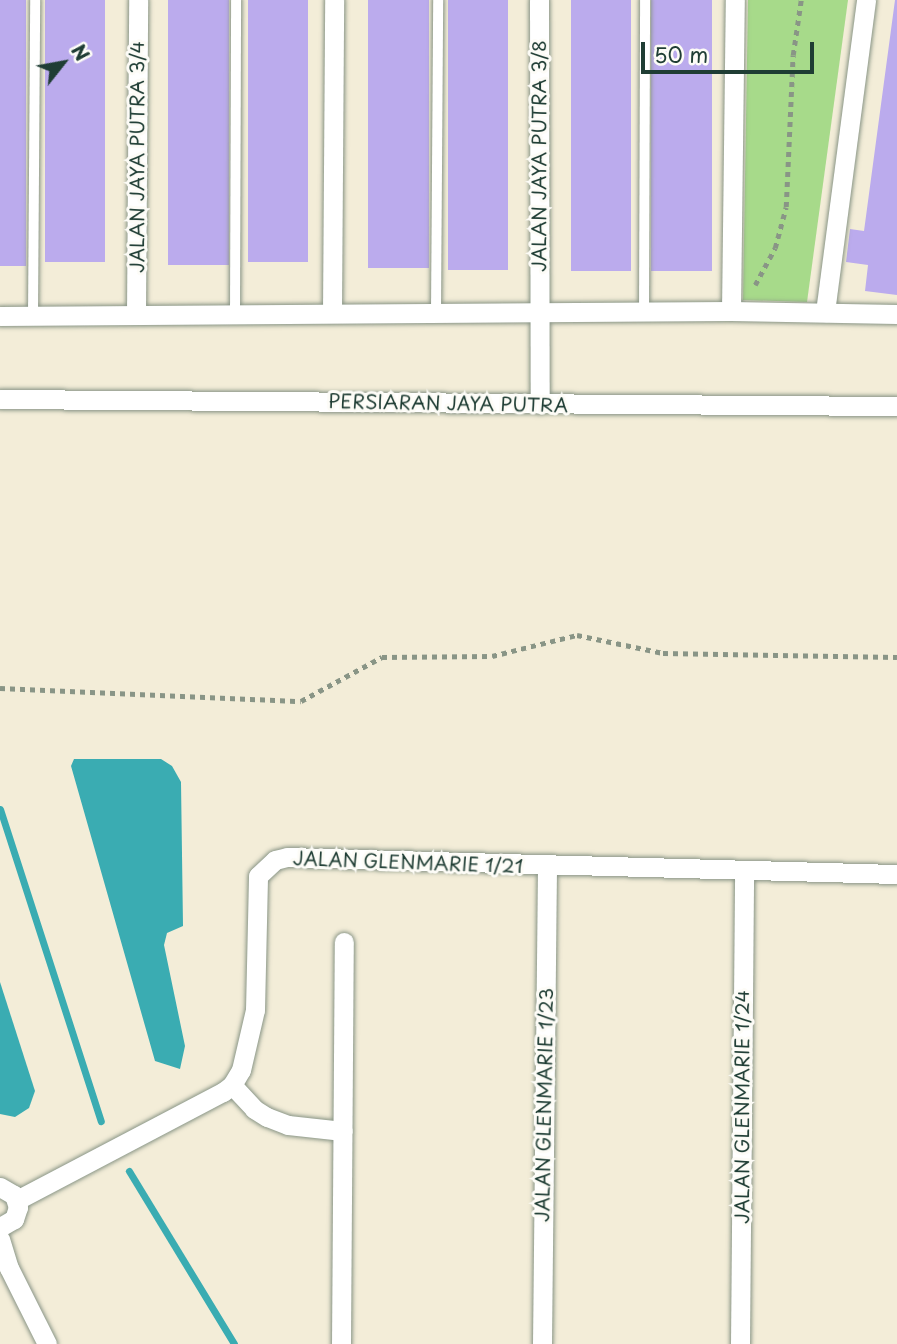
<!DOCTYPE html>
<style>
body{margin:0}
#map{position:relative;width:897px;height:1344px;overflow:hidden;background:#f3edd8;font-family:"Playpen Sans",sans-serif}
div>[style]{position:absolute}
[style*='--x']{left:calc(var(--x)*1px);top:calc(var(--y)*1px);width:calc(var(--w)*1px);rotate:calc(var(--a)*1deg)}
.green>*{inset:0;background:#a7da8a}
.water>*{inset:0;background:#3aacb2}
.stream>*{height:7px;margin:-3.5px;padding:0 3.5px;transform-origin:3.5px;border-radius:3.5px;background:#3aacb2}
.building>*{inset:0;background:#bbabed;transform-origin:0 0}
.path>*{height:4.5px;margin-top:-2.25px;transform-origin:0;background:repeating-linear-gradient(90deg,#899586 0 5px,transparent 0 10px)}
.roads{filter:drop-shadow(0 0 2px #899586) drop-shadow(0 0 2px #899586)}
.service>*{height:10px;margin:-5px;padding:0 5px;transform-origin:5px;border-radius:5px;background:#fff}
.minor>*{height:19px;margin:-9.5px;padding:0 9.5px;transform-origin:9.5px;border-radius:9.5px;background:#fff}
span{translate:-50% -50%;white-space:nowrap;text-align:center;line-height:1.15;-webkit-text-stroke:6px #fdfcf7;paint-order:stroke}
.street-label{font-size:19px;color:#1f3d34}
.north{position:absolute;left:28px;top:28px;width:70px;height:70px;-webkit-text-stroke:5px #fdfcf7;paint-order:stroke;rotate:59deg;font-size:19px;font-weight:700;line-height:28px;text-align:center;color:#1f3d34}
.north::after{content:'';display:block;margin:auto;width:24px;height:32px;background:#1f3d34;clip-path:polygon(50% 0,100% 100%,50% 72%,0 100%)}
.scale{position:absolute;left:641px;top:42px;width:173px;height:32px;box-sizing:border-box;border:4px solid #1f3d34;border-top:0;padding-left:9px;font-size:21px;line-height:24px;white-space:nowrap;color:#1f3d34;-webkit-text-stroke:5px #fdfcf7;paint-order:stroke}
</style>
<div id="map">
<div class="green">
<i style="clip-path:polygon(748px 0,848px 0,807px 302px,743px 300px)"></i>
</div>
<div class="water">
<i style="clip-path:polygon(74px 759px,161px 759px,172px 766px,181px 782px,183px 926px,167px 933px,164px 945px,185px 1046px,180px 1069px,155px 1061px,71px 766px)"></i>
<i style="clip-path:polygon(0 982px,35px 1091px,29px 1108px,15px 1117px,0 1114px)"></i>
</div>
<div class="stream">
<i style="--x:0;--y:809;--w:328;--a:72.1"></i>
<i style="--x:129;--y:1171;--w:202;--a:58.7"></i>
</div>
<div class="building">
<i style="left:0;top:0;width:26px;height:266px"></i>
<i style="left:45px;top:0;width:60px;height:262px"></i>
<i style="left:168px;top:0;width:61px;height:265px"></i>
<i style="left:248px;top:0;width:60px;height:262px"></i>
<i style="left:368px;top:0;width:61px;height:268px"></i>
<i style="left:448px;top:0;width:60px;height:270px"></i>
<i style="left:571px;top:0;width:60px;height:271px"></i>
<i style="left:651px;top:0;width:61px;height:271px"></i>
<i style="clip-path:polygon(895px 0,897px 0,897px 295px,865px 291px,868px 265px,846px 262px,850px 229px,864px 231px)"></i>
</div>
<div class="path">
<i style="--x:755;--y:285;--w:42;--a:-61.6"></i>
<i style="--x:775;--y:248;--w:42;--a:-75"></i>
<i style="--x:786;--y:207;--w:152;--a:-87.4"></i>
<i style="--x:793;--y:55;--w:56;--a:-81.7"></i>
<i style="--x:0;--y:688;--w:301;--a:2.5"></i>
<i style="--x:301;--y:701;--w:92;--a:-28.5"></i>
<i style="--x:382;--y:657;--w:110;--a:-0.5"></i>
<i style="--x:492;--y:656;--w:88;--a:-13.9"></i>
<i style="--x:577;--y:635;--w:88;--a:11.8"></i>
<i style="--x:663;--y:653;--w:234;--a:1"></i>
</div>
<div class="roads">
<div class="service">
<i style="--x:644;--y:312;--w:312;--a:-89.8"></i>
<i style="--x:436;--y:313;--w:313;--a:-89.6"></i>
<i style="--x:235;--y:314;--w:314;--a:-89.8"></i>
<i style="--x:33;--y:315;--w:315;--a:-89.6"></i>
</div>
<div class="minor">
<i style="--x:539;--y:0;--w:404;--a:89.9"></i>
<i style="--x:731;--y:311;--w:311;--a:-89.3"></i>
<i style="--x:825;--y:312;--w:315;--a:-82.5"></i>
<i style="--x:332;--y:313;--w:313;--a:-89.6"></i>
<i style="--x:136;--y:315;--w:315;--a:-89.6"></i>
<i style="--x:0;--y:316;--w:731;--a:-0.39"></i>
<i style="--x:731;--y:311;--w:166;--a:1"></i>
<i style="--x:0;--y:399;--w:897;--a:0.45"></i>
<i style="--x:232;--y:1085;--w:33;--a:47"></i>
<i style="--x:254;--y:1109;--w:15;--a:32"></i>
<i style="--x:267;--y:1117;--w:22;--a:21"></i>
<i style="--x:288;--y:1125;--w:55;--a:6.2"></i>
<i style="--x:0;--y:1187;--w:16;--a:30"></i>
<i style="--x:14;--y:1195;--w:13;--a:72"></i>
<i style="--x:18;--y:1207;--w:13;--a:108"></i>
<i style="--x:14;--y:1219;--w:16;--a:150"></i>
<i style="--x:17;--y:1200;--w:233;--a:-27.7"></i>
<i style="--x:223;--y:1092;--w:11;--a:-38"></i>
<i style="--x:232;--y:1085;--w:17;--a:-59"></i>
<i style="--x:241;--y:1070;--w:62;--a:-76.9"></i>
<i style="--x:255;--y:1010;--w:134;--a:-88.7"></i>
<i style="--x:258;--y:876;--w:23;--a:-43"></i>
<i style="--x:275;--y:860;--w:12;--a:-14"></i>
<i style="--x:287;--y:857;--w:610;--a:1.6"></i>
<i style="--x:0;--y:1239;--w:30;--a:73"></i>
<i style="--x:9;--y:1268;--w:85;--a:63.4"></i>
<i style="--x:341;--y:1344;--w:402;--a:-89.6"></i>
<i style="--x:542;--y:1344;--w:477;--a:-89.4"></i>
<i style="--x:740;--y:1344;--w:473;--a:-89.5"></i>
</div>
</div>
<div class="street-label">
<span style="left:539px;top:156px;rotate:-90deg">JALAN JAYA PUTRA 3/8</span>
<span style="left:137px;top:157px;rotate:-90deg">JALAN JAYA PUTRA 3/4</span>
<span style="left:448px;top:403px;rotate:1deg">PERSIARAN JAYA PUTRA</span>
<span style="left:408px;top:862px;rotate:2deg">JALAN GLENMARIE 1/21</span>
<span style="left:544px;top:1105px;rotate:-89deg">JALAN GLENMARIE 1/23</span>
<span style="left:742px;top:1107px;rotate:-90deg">JALAN GLENMARIE 1/24</span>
</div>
<div class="north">N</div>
<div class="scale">50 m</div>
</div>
